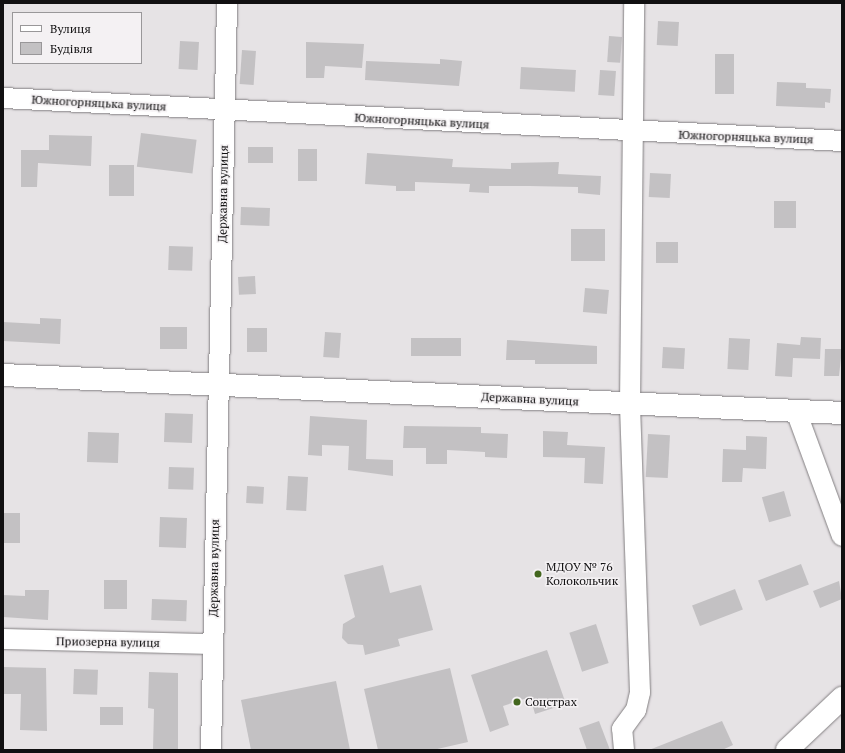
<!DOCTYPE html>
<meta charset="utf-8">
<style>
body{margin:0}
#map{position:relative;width:845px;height:753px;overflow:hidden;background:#e6e3e5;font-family:"PT Serif",serif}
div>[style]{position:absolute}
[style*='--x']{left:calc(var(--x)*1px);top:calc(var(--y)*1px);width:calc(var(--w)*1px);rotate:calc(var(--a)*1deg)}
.building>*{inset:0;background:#c3c1c3;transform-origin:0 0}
.roads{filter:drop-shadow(0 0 1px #827f81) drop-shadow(0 0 1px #827f81)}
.minor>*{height:20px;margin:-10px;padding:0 10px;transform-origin:10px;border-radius:10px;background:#fff}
.major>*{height:22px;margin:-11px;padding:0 11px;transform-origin:11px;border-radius:11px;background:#fff}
.dots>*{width:11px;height:11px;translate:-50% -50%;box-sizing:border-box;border:2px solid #f4f1f3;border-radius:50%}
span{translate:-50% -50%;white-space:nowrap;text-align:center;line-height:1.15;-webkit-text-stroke:3px #f4f1f3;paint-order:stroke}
.street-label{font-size:12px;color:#111011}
.poi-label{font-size:12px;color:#111011}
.left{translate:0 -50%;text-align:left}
.frame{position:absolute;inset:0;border:4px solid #111011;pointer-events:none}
.legend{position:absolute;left:12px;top:12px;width:130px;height:52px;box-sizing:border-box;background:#f4f1f3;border:1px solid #999799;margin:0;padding:5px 7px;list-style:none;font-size:12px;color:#111011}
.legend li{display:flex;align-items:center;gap:8px;height:20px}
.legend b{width:20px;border:1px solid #999799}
</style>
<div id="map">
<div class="building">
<i style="left:658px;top:21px;width:21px;height:24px;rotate:3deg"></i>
<i style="left:609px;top:36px;width:13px;height:26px;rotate:4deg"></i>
<i style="left:180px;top:41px;width:19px;height:28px;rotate:3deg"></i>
<i style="clip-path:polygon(306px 42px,364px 44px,362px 68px,325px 66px,324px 78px,306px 78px)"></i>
<i style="left:242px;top:50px;width:14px;height:34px;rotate:4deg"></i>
<i style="left:715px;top:54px;width:19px;height:40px"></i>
<i style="clip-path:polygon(440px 59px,462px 61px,459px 86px,365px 80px,366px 61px,440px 64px)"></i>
<i style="left:521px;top:67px;width:55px;height:22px;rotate:3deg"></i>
<i style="left:600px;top:70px;width:16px;height:25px;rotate:4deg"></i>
<i style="clip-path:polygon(777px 82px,806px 83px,806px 88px,831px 89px,830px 103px,825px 102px,825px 108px,776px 106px)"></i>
<i style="left:141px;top:133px;width:56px;height:34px;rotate:7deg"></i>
<i style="clip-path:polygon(49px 135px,92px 136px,91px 166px,38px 163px,37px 187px,21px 187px,21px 150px,49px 150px)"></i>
<i style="left:248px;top:147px;width:25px;height:16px"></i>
<i style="left:298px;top:149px;width:19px;height:32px"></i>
<i style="clip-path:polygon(367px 153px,453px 159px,452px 167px,511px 169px,511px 163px,559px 162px,558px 174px,601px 176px,600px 195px,578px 193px,578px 187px,529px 186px,489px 186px,489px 193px,469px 192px,470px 184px,415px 182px,415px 191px,396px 191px,396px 186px,365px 184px)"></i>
<i style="left:109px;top:165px;width:25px;height:31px"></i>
<i style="left:650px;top:173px;width:21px;height:24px;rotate:3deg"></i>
<i style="left:774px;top:201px;width:22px;height:27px"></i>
<i style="left:241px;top:207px;width:29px;height:18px;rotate:2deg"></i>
<i style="left:571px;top:229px;width:34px;height:32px"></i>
<i style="left:656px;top:242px;width:22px;height:21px"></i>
<i style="left:169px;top:246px;width:24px;height:24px;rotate:2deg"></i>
<i style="left:255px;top:276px;width:18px;height:17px;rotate:87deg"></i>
<i style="left:585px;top:288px;width:24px;height:24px;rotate:5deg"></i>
<i style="clip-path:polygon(40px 318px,61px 319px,60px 344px,3px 341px,3px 322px,40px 324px)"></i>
<i style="left:160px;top:327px;width:27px;height:22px"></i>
<i style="left:247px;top:328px;width:20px;height:24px"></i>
<i style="left:325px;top:332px;width:16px;height:25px;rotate:4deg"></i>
<i style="clip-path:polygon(801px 337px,821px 338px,820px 359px,793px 358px,792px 377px,775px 376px,777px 343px,800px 345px)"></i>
<i style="left:411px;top:338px;width:50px;height:18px"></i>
<i style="left:729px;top:338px;width:21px;height:31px;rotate:3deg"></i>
<i style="clip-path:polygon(507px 340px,597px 346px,597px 364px,535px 364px,535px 360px,506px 360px)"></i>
<i style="left:663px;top:347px;width:22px;height:21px;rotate:3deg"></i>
<i style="clip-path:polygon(825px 349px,842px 349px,839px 376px,824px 376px)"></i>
<i style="left:165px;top:413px;width:28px;height:29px;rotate:2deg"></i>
<i style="clip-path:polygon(310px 416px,367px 420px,366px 459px,393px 460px,393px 476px,348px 470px,349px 446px,322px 445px,322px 456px,308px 455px)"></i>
<i style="clip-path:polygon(404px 426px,481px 427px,481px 433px,508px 434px,507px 458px,485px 457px,485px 452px,447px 450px,447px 464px,426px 464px,426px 448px,403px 448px)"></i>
<i style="clip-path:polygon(543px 431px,568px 432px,567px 445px,605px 447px,603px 484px,584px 483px,585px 458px,543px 457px)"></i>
<i style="left:88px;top:432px;width:31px;height:30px;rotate:2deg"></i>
<i style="left:648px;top:434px;width:22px;height:43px;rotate:3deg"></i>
<i style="clip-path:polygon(746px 436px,767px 437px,766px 469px,743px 468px,742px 482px,722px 482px,723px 449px,746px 450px)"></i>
<i style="left:169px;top:467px;width:25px;height:22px;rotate:2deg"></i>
<i style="left:288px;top:476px;width:20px;height:34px;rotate:3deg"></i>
<i style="left:247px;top:486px;width:17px;height:17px;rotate:3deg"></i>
<i style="left:784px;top:491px;width:26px;height:23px;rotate:74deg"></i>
<i style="left:3px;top:513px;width:17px;height:30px"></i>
<i style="left:160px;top:517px;width:27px;height:30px;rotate:2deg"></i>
<i style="left:801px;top:564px;width:22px;height:46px;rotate:69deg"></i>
<i style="clip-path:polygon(383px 565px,390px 593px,421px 585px,433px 630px,398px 639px,400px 646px,365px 655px,363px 645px,348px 644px,342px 638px,343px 624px,355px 617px,344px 575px)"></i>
<i style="left:104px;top:580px;width:23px;height:29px"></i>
<i style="clip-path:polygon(839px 581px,842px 599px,820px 608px,813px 591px)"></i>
<i style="left:735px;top:589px;width:22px;height:46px;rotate:69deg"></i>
<i style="clip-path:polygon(25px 590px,49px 590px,48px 620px,3px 617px,3px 595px,25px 596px)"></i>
<i style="left:152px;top:599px;width:35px;height:21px;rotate:2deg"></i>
<i style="left:596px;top:624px;width:41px;height:28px;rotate:72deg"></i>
<i style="clip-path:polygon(547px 650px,566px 704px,535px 714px,530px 697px,503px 706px,509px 725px,490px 732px,471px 675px)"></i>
<i style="clip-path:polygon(3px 667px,46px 668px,47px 731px,20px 730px,21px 694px,3px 694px)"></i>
<i style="clip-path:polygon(450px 668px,468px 742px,433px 750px,378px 750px,364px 689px)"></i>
<i style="left:74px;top:669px;width:24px;height:25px;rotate:2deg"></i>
<i style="clip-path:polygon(149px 672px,178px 673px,178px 750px,153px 750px,154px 709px,148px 708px)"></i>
<i style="clip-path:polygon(336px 681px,350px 750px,251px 750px,241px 700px)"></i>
<i style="left:100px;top:707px;width:23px;height:18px"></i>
<i style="clip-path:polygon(599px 721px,610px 750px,587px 750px,579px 728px)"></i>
<i style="clip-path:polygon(722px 721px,733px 745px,722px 750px,649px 750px)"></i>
</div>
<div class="roads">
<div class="minor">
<i style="--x:3;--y:98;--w:840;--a:2.93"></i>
<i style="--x:796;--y:411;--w:133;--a:69.8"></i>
<i style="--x:3;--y:639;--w:210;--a:1.4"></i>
<i style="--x:211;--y:750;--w:747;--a:-88.77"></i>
<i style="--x:624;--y:750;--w:21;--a:-95"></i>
<i style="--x:622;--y:729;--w:24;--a:-54"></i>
<i style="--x:636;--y:710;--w:18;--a:-77"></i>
<i style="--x:640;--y:692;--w:288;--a:-92"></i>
<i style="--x:630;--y:404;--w:401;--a:-89.4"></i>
</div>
<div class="major">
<i style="--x:3;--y:375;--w:840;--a:2.59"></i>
<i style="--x:787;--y:750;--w:76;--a:-43.4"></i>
</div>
</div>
<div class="dots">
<i style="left:538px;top:574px;background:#43661e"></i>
<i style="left:517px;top:702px;background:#43661e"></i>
</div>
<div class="street-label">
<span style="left:99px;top:103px;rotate:3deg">Южногорняцька вулиця</span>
<span style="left:422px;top:121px;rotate:3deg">Южногорняцька вулиця</span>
<span style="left:746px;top:137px;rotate:2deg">Южногорняцька вулиця</span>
<span style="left:223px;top:194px;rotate:-89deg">Державна вулиця</span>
<span style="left:530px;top:399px;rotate:3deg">Державна вулиця</span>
<span style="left:214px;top:568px;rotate:-89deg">Державна вулиця</span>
<span style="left:108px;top:642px;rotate:1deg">Приозерна вулиця</span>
</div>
<div class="poi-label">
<span class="left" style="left:546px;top:574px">МДОУ № 76<br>Колокольчик</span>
<span class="left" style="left:525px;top:702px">Соцстрах</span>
</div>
<div class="frame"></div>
<ul class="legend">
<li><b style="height:5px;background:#fff"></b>Вулиця</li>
<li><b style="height:11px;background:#c3c1c3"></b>Будівля</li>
</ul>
</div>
